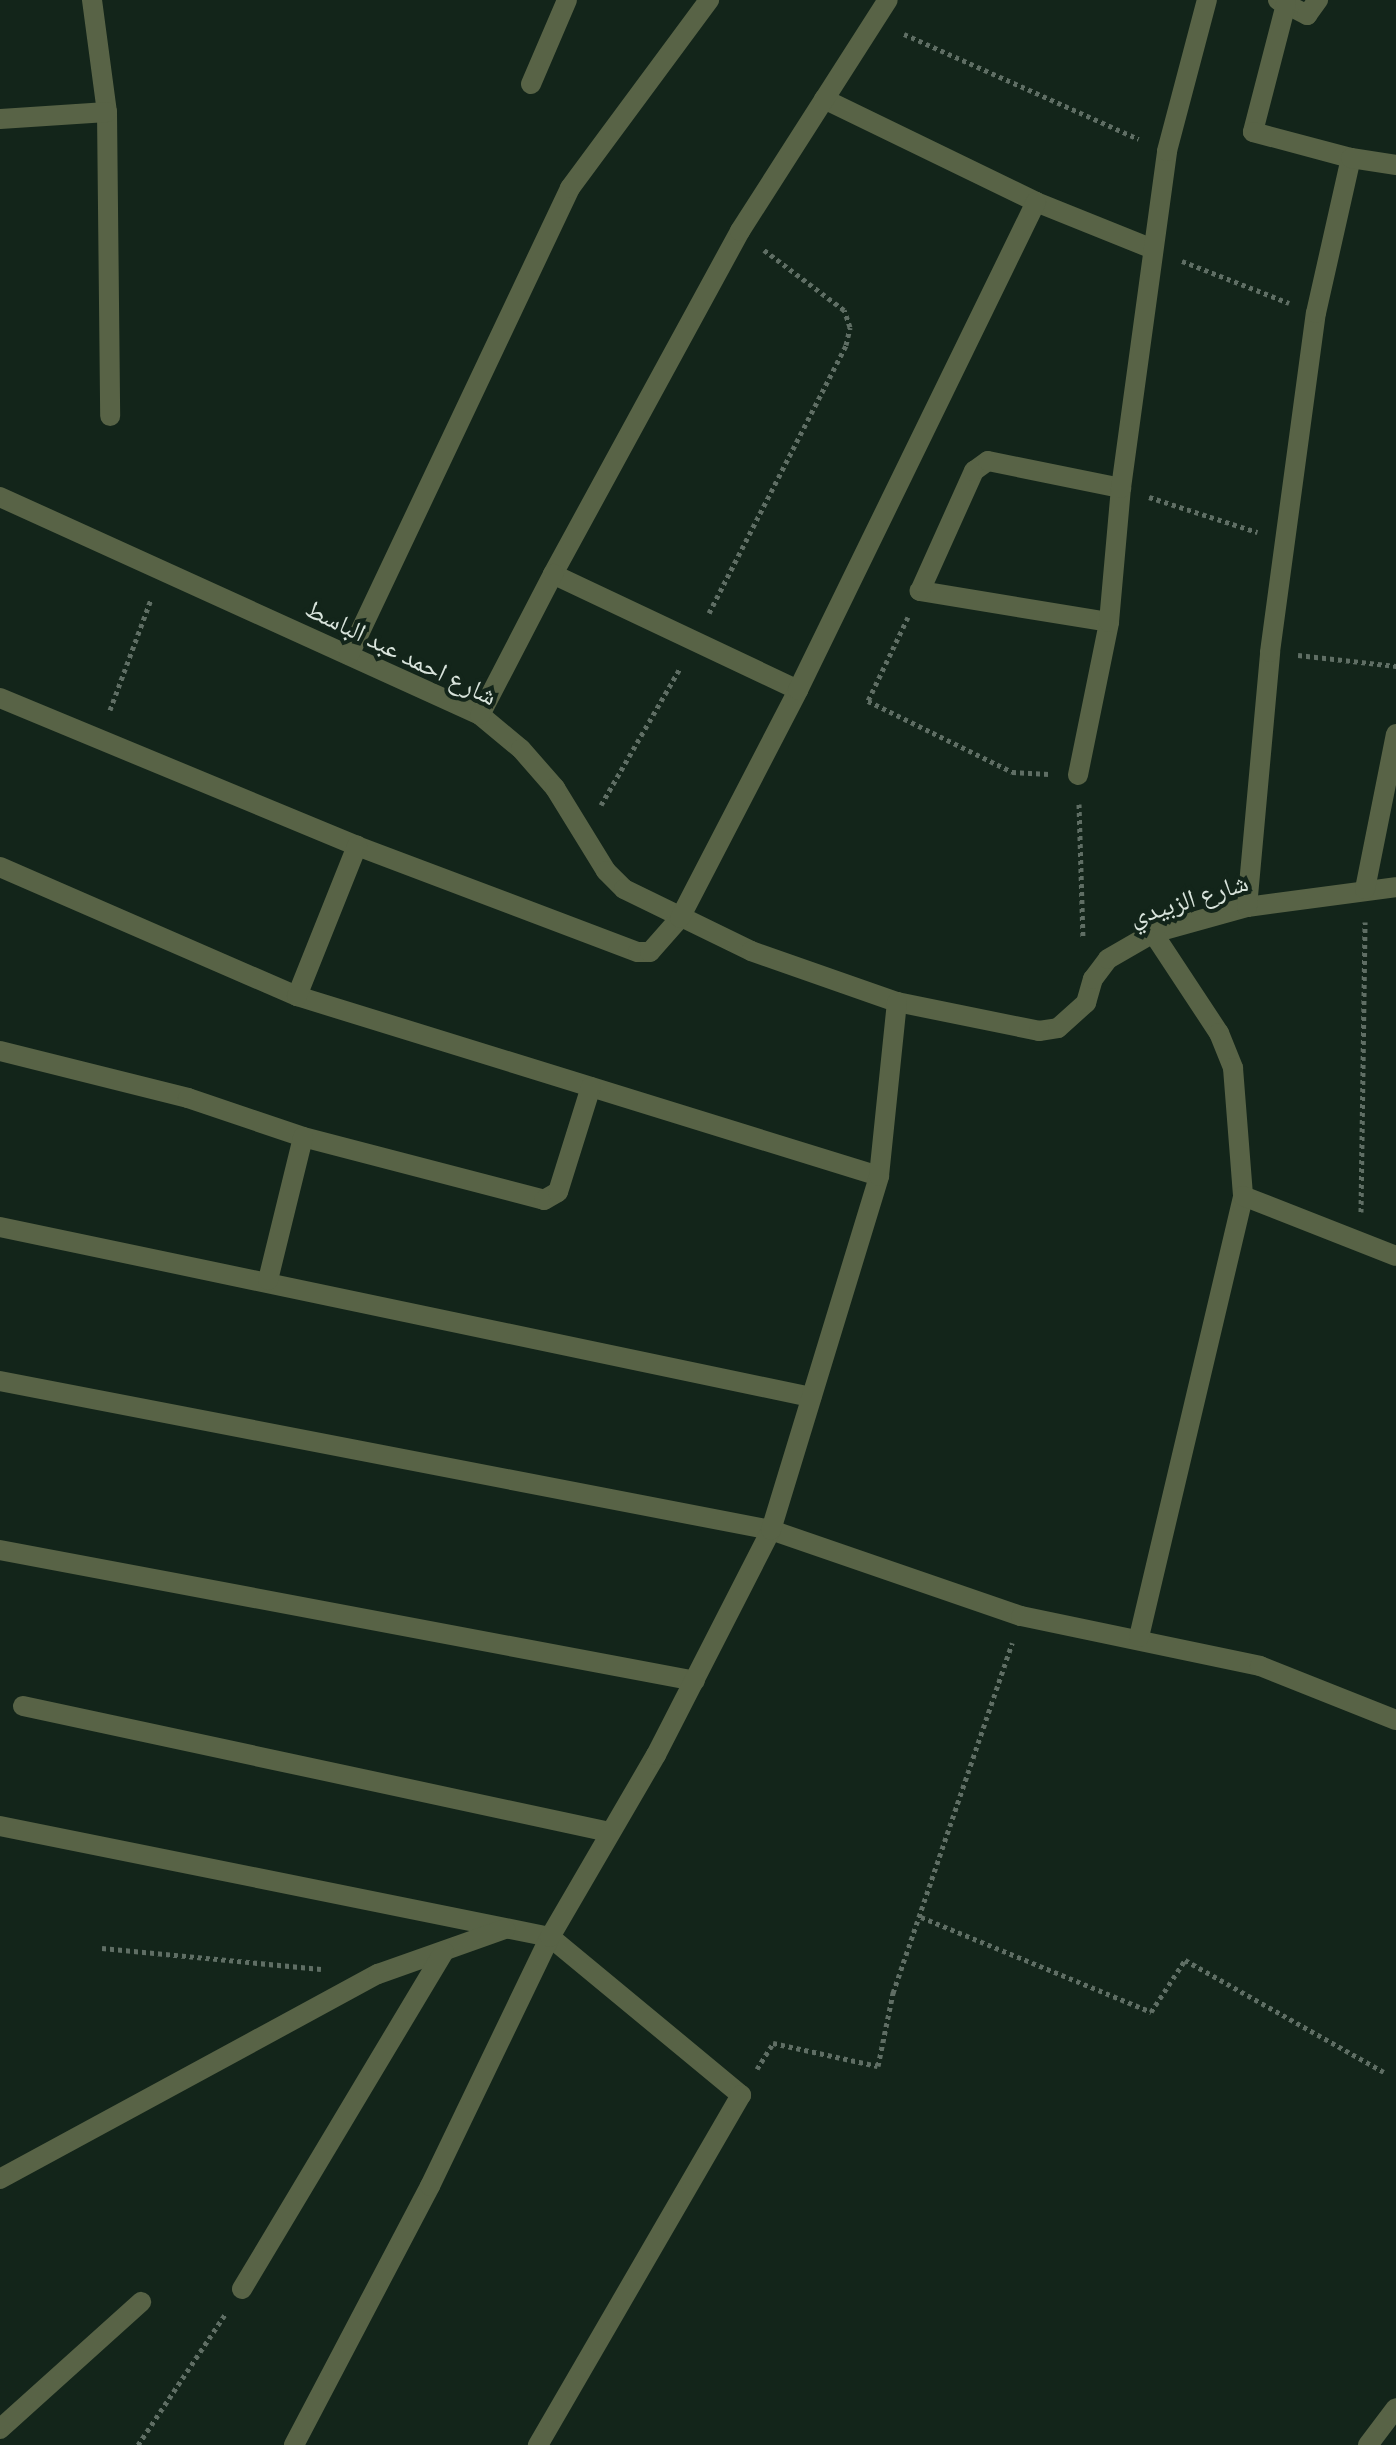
<!DOCTYPE html>
<meta charset="utf-8">
<style>
body{margin:0}
#map{position:relative;width:1396px;height:2445px;overflow:hidden;background:#13251a;font-family:Cabin,"Noto Naskh Arabic",sans-serif}
div>[style]{position:absolute}
[style*='--x']{left:calc(var(--x)*1px);top:calc(var(--y)*1px);width:calc(var(--w)*1px);rotate:calc(var(--a)*1deg)}
.path>*{height:5px;margin-top:-2.5px;transform-origin:0;background:repeating-linear-gradient(90deg,#5f6e64 0 4px,transparent 0 8px)}
.service>*{height:20px;margin:-10px;padding:0 10px;transform-origin:10px;border-radius:10px;background:#586346}
.minor>*{height:20px;margin:-10px;padding:0 10px;transform-origin:10px;border-radius:10px;background:#586346}
.tertiary>*{height:20px;margin:-10px;padding:0 10px;transform-origin:10px;border-radius:10px;background:#586346}
span{translate:-50% -50%;white-space:nowrap;text-align:center;line-height:1.15;-webkit-text-stroke:8px #13251a;paint-order:stroke}
.street-label{font-size:26px;color:#d9e4dc}
</style>
<div id="map">
<div class="path">
<i style="--x:904;--y:34;--w:257;--a:24.1"></i>
<i style="--x:1182;--y:261;--w:115;--a:21.4"></i>
<i style="--x:1149;--y:497;--w:114;--a:18"></i>
<i style="--x:709;--y:613;--w:301;--a:-62.9"></i>
<i style="--x:846;--y:345;--w:18;--a:-77"></i>
<i style="--x:850;--y:327;--w:18;--a:-109"></i>
<i style="--x:844;--y:310;--w:100;--a:-143.1"></i>
<i style="--x:908;--y:617;--w:93;--a:115.5"></i>
<i style="--x:868;--y:701;--w:161;--a:26.2"></i>
<i style="--x:1012;--y:772;--w:37;--a:3"></i>
<i style="--x:1298;--y:655;--w:99;--a:6.4"></i>
<i style="--x:110;--y:710;--w:118;--a:-69.7"></i>
<i style="--x:1079;--y:804;--w:134;--a:88.3"></i>
<i style="--x:601;--y:805;--w:158;--a:-60"></i>
<i style="--x:1361;--y:1212;--w:290;--a:-89.2"></i>
<i style="--x:921;--y:1917;--w:249;--a:22.4"></i>
<i style="--x:1151;--y:2012;--w:62;--a:-56.8"></i>
<i style="--x:1185;--y:1960;--w:228;--a:29.4"></i>
<i style="--x:102;--y:1948;--w:220;--a:5.5"></i>
<i style="--x:757;--y:2069;--w:31;--a:-58"></i>
<i style="--x:773;--y:2043;--w:107;--a:12.4"></i>
<i style="--x:878;--y:2066;--w:75;--a:-78.4"></i>
<i style="--x:893;--y:1993;--w:370;--a:-71.2"></i>
<i style="--x:138;--y:2445;--w:159;--a:-56.3"></i>
</div>
<div class="service">
<i style="--x:92;--y:0;--w:113;--a:82.4"></i>
<i style="--x:107;--y:112;--w:304;--a:89.4"></i>
<i style="--x:0;--y:119;--w:107;--a:-3.7"></i>
</div>
<div class="minor">
<i style="--x:1278;--y:0;--w:33;--a:27"></i>
<i style="--x:1307;--y:15;--w:19;--a:-54"></i>
<i style="--x:1286;--y:4;--w:132;--a:104.5"></i>
<i style="--x:1253;--y:132;--w:101;--a:14.9"></i>
<i style="--x:531;--y:84;--w:91;--a:-66.8"></i>
<i style="--x:824;--y:99;--w:236;--a:25.9"></i>
<i style="--x:1036;--y:202;--w:126;--a:21.9"></i>
<i style="--x:0;--y:497;--w:527;--a:24.43"></i>
<i style="--x:480;--y:715;--w:53;--a:39.7"></i>
<i style="--x:521;--y:749;--w:52;--a:48.9"></i>
<i style="--x:555;--y:788;--w:97;--a:58.4"></i>
<i style="--x:606;--y:871;--w:25;--a:45"></i>
<i style="--x:624;--y:889;--w:141;--a:26"></i>
<i style="--x:751;--y:951;--w:155;--a:19.3"></i>
<i style="--x:897;--y:1002;--w:145;--a:11.5"></i>
<i style="--x:1039;--y:1031;--w:19;--a:-9"></i>
<i style="--x:1058;--y:1028;--w:38;--a:-42"></i>
<i style="--x:1086;--y:1003;--w:25;--a:-74"></i>
<i style="--x:1093;--y:979;--w:25;--a:-53"></i>
<i style="--x:1108;--y:959;--w:52;--a:-30"></i>
<i style="--x:1153;--y:933;--w:98;--a:-15.5"></i>
<i style="--x:1247;--y:907;--w:150;--a:-7.6"></i>
<i style="--x:1109;--y:622;--w:192;--a:-170.7"></i>
<i style="--x:920;--y:591;--w:132;--a:-65.8"></i>
<i style="--x:974;--y:471;--w:17;--a:-36"></i>
<i style="--x:988;--y:461;--w:136;--a:11.5"></i>
<i style="--x:349;--y:655;--w:517;--a:-64.67"></i>
<i style="--x:570;--y:188;--w:234;--a:-53.5"></i>
<i style="--x:798;--y:690;--w:271;--a:-154.7"></i>
<i style="--x:553;--y:574;--w:391;--a:-61.4"></i>
<i style="--x:740;--y:231;--w:274;--a:-57.4"></i>
<i style="--x:0;--y:698;--w:386;--a:22.5"></i>
<i style="--x:357;--y:846;--w:300;--a:20.7"></i>
<i style="--x:638;--y:952;--w:12;--a:0"></i>
<i style="--x:650;--y:952;--w:45;--a:-48.6"></i>
<i style="--x:680;--y:918;--w:257;--a:-62.6"></i>
<i style="--x:798;--y:690;--w:543;--a:-64"></i>
<i style="--x:480;--y:715;--w:159;--a:-62.6"></i>
<i style="--x:1078;--y:775;--w:156;--a:-78.5"></i>
<i style="--x:1109;--y:622;--w:135;--a:-84.9"></i>
<i style="--x:1121;--y:488;--w:340;--a:-82.2"></i>
<i style="--x:1167;--y:151;--w:156;--a:-75.2"></i>
<i style="--x:0;--y:867;--w:324;--a:23.5"></i>
<i style="--x:297;--y:996;--w:609;--a:17.19"></i>
<i style="--x:1365;--y:889;--w:158;--a:-78.7"></i>
<i style="--x:1247;--y:907;--w:256;--a:-84.8"></i>
<i style="--x:1270;--y:652;--w:342;--a:-82.3"></i>
<i style="--x:1316;--y:313;--w:159;--a:-77.3"></i>
<i style="--x:1351;--y:158;--w:46;--a:8.8"></i>
<i style="--x:1153;--y:933;--w:120;--a:56.6"></i>
<i style="--x:1219;--y:1033;--w:38;--a:68"></i>
<i style="--x:1233;--y:1068;--w:128;--a:85.5"></i>
<i style="--x:297;--y:996;--w:162;--a:-68.2"></i>
<i style="--x:0;--y:1051;--w:194;--a:14"></i>
<i style="--x:188;--y:1098;--w:121;--a:18.7"></i>
<i style="--x:303;--y:1137;--w:249;--a:14.6"></i>
<i style="--x:544;--y:1200;--w:16;--a:-30"></i>
<i style="--x:558;--y:1192;--w:110;--a:-72.6"></i>
<i style="--x:0;--y:1227;--w:829;--a:11.84"></i>
<i style="--x:268;--y:1280;--w:147;--a:-76.2"></i>
<i style="--x:0;--y:1381;--w:785;--a:10.94"></i>
<i style="--x:771;--y:1530;--w:264;--a:19"></i>
<i style="--x:1021;--y:1616;--w:244;--a:11.8"></i>
<i style="--x:1260;--y:1666;--w:146;--a:21.7"></i>
<i style="--x:0;--y:1550;--w:707;--a:10.67"></i>
<i style="--x:1139;--y:1637;--w:453;--a:-76.7"></i>
<i style="--x:1243;--y:1196;--w:164;--a:21.4"></i>
<i style="--x:23;--y:1706;--w:599;--a:12.13"></i>
<i style="--x:0;--y:1826;--w:561;--a:11.41"></i>
<i style="--x:550;--y:1937;--w:248;--a:39.6"></i>
<i style="--x:741;--y:2095;--w:405;--a:120.1"></i>
<i style="--x:0;--y:2179;--w:430;--a:-28.5"></i>
<i style="--x:378;--y:1974;--w:135;--a:-19.5"></i>
<i style="--x:242;--y:2289;--w:393;--a:-59.1"></i>
<i style="--x:0;--y:2429;--w:190;--a:-42"></i>
<i style="--x:294;--y:2445;--w:293;--a:-62.3"></i>
<i style="--x:430;--y:2186;--w:276;--a:-64.3"></i>
<i style="--x:550;--y:1937;--w:211;--a:-59.8"></i>
<i style="--x:656;--y:1755;--w:253;--a:-62.9"></i>
<i style="--x:771;--y:1530;--w:370;--a:-73"></i>
<i style="--x:879;--y:1176;--w:175;--a:-84.1"></i>
</div>
<div class="tertiary">
<i style="--x:1368;--y:2445;--w:46;--a:-52.9"></i>
</div>
<div class="street-label">
<span style="left:401px;top:653px;rotate:26deg">شارع احمد عبد الباسط</span>
<span style="left:1189px;top:900px;rotate:-17deg">شارع الزبيدي</span>
</div>
</div>
